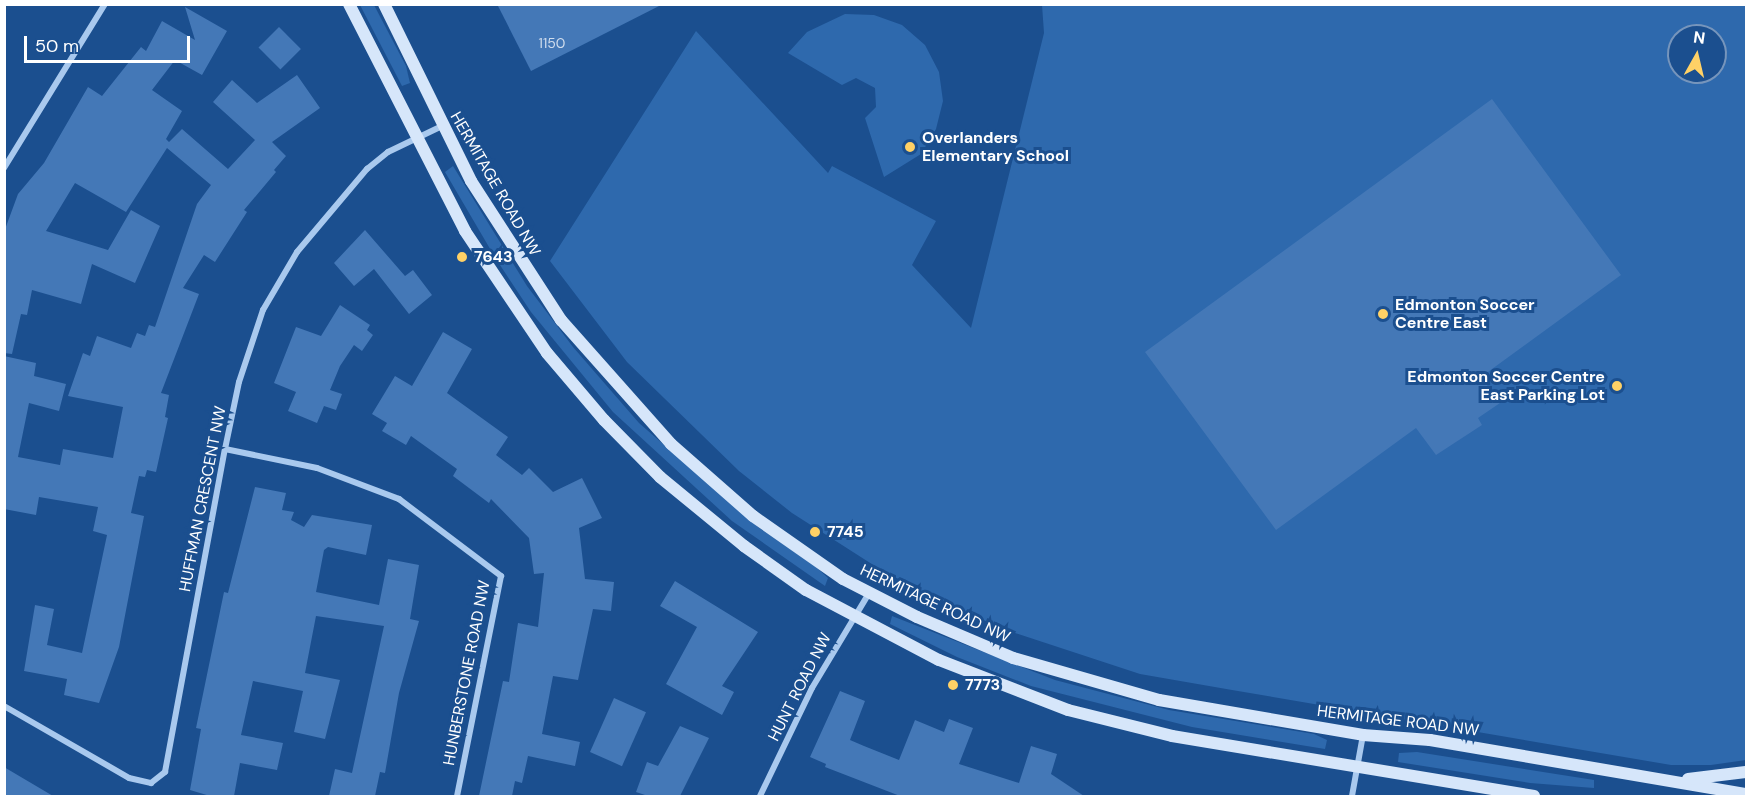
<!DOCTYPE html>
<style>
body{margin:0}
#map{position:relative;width:1751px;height:801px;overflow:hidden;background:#1b4f8f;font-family:"DM Sans",sans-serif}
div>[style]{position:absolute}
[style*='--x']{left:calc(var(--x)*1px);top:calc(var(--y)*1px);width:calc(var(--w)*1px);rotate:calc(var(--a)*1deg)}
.green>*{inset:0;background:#2e69ad}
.building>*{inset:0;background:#4478b7;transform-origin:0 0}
.street>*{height:6px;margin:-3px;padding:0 3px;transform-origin:3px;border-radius:3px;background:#a9c9ee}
.secondary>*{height:12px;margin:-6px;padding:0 6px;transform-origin:6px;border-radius:6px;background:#d6e6fa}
.dots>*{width:16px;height:16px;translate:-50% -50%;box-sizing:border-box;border:3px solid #1b4f8f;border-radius:50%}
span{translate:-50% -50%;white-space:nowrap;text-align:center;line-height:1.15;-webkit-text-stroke:6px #1b4f8f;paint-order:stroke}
.number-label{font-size:14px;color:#d0dded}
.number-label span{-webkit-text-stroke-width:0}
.poi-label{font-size:16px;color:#fff;font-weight:700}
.left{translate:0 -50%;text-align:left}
.right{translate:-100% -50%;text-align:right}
.street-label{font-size:16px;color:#fff}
.frame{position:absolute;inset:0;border:6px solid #fff;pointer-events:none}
.north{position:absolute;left:1667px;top:24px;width:60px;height:60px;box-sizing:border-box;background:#1b4f8f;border:2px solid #7695bc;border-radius:50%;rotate:8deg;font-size:16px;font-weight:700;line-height:24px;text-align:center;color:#fff}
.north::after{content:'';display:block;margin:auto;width:21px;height:27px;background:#ffd166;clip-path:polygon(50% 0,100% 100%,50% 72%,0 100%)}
.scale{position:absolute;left:24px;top:36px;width:166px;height:27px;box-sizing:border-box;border:3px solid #fff;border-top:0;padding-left:8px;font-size:18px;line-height:21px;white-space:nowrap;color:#fff;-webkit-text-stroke:4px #1b4f8f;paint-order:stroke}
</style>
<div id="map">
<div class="green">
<i style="clip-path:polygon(360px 5px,374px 5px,406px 66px,410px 83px,402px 86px)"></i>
<i style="clip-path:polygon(evenodd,1042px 5px,1746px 5px,1746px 760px,1711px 765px,1671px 765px,1232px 690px,1140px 674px,1006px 630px,928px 595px,878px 568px,792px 513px,739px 471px,627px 362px,550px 261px,696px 31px,828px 173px,832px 166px,936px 221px,912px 265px,971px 328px,1044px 33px,1042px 5px,1679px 36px,1715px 36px,1715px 72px,1679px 72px,1679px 36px)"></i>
<i style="clip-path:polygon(845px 14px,874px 15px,902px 25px,925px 45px,939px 72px,943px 101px,936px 129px,921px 154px,884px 177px,865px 118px,876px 107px,875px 88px,856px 78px,842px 85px,788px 53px,807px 32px)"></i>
<i style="clip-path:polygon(453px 166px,527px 286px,573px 347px,639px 423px,758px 527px,816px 567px,828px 578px,825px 586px,732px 521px,613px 412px,531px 312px,496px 259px,445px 172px)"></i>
<i style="clip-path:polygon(892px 616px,1055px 680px,1169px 710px,1314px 734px,1327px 740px,1325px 749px,1192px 727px,1031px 686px,957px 657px,890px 624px)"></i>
<i style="clip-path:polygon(1417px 752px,1594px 780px,1594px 788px,1530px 783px,1398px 762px,1399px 753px)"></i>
</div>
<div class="building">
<i style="clip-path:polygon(497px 4px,663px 4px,531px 71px)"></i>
<i style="clip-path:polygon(185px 7px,227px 31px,202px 75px,175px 60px,152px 90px,182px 111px,166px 139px,169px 142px,182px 129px,228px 169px,255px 140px,213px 102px,232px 80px,257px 103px,297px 75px,320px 108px,272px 142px,286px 156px,274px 170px,276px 172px,244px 210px,247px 212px,215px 262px,204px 255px,183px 288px,199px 294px,161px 393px,169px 395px,165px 417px,168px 418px,156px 472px,147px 470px,145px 477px,139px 476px,131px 513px,144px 516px,119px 647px,99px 703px,64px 695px,67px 679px,24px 671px,35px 605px,54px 609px,47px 645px,82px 653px,107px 535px,93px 531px,98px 507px,39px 497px,36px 515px,4px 509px,4px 356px,36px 363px,34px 376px,66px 384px,59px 411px,29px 403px,18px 457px,60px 465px,63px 449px,113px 458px,123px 407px,68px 396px,83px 353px,90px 356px,97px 336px,131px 348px,137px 333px,145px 336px,149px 325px,155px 327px,197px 204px,211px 185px,167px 148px,126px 212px,75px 183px,46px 231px,108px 250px,131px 210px,160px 226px,135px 283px,92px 264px,81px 304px,32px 290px,27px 315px,21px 314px,12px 354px,4px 353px,4px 232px,18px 194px,44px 163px,88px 87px,102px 96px,141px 47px,146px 51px,162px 21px,195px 40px)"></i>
<i style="left:279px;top:27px;width:31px;height:29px;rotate:45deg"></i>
<i style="clip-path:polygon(1492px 99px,1621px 275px,1481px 377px,1500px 403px,1478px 418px,1482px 425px,1436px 455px,1416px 428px,1276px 530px,1145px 352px)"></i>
<i style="clip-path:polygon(365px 230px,405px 276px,413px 270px,432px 295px,409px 314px,374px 269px,354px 286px,334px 263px)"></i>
<i style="clip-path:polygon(340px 305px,370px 325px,367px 330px,373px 335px,362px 351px,354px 345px,340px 366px,330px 390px,342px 394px,336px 410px,324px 406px,317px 423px,288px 411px,296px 392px,274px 383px,296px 327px,321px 336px)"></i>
<i style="clip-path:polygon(443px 332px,472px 349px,447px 393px,508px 437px,496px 455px,522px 475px,529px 468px,553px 492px,582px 478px,602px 518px,579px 528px,585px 579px,614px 582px,611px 611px,593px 609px,578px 680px,553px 676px,542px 734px,580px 742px,575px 766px,528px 756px,522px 783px,515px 781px,512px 796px,479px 796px,503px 681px,509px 682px,518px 623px,538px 627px,544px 573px,534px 574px,529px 538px,491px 499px,489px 503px,453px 476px,457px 469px,411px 436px,406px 445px,382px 431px,387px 423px,372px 414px,395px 376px,412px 386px)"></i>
<i style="clip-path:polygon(255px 487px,286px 493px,282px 510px,294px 512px,291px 520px,304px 527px,312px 515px,372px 525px,366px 555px,328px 547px,324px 550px,316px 592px,379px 605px,388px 559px,419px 565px,410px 619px,419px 621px,399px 693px,385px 773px,380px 772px,375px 796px,329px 796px,335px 769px,352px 773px,384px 626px,316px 616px,305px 673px,340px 680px,325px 739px,294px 732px,303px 691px,253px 681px,241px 735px,283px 743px,277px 770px,240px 763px,234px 796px,210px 796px,190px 790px,201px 729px,196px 728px,224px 592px,228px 593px)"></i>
<i style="clip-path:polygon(675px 581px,758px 632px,722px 686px,734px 692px,722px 715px,666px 684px,697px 627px,660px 606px)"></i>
<i style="clip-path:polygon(840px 691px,865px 701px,850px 740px,864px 746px,899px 760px,915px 720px,944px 732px,949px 719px,973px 728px,959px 764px,1019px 783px,1031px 746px,1057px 754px,1051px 774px,1084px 796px,900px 796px,825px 767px,826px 764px,810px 757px)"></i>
<i style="left:614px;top:698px;width:35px;height:59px;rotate:24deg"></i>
<i style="clip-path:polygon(680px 726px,709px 738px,680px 796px,648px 796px,636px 792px,647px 762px,658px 766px)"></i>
<i style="clip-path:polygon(4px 767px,53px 796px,4px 796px)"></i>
</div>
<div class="street">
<i style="--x:4;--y:168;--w:193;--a:-58.4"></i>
<i style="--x:225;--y:449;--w:94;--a:11.7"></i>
<i style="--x:317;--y:468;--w:88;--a:20.7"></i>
<i style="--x:399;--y:499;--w:128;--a:37"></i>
<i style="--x:501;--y:576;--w:224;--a:101.3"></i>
<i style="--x:4;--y:706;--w:144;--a:29.9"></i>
<i style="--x:129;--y:778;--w:23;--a:13"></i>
<i style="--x:151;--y:783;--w:18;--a:-38"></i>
<i style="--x:165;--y:772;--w:329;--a:-79.5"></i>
<i style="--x:225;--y:449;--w:68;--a:-78.2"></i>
<i style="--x:239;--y:382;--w:76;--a:-71.6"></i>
<i style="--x:263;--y:310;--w:67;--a:-59.6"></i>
<i style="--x:297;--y:252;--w:109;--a:-49.9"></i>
<i style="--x:367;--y:169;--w:27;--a:-39"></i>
<i style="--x:388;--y:152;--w:60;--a:-25.7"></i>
<i style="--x:760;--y:796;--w:120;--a:-64.3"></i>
<i style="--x:812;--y:688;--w:111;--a:-59"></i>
<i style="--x:1352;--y:796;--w:62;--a:-79.8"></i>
</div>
<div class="secondary">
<i style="--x:349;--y:4;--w:255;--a:62.9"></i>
<i style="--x:465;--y:231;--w:147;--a:56.1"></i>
<i style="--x:547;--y:353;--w:88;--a:49.6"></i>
<i style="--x:604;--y:420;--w:80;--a:45.5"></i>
<i style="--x:660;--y:477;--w:109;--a:39.4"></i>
<i style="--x:744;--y:546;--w:76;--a:35.4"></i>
<i style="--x:806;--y:590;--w:150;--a:27.8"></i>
<i style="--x:939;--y:660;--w:138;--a:21.2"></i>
<i style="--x:1068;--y:710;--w:107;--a:14"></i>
<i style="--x:1172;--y:736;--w:367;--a:9.4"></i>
<i style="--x:384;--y:4;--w:197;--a:63.8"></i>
<i style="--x:471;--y:181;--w:166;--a:57.1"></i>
<i style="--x:561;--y:320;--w:166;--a:48.4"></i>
<i style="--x:671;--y:444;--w:109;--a:41.3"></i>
<i style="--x:753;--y:516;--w:110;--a:35"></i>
<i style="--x:843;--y:579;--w:83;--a:27.2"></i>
<i style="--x:917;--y:617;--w:104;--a:23.1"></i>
<i style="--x:1013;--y:658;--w:152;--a:16"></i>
<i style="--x:1159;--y:700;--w:207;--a:9.7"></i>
<i style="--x:1363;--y:735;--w:67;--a:4.3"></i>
<i style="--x:1430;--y:740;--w:321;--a:9.7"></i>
<i style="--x:1688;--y:779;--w:58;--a:-6.9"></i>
</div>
<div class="dots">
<i style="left:910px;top:147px;background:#ffd166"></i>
<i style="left:462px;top:257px;background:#ffd166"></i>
<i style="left:1383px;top:314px;background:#ffd166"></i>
<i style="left:1617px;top:386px;background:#ffd166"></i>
<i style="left:815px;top:532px;background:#ffd166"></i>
<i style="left:953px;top:685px;background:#ffd166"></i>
</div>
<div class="number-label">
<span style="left:552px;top:43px">1150</span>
</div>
<div class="poi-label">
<span class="left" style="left:922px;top:147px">Overlanders<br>Elementary School</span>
<span class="left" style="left:474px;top:257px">7643</span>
<span class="left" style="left:1395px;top:314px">Edmonton Soccer<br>Centre East</span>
<span class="right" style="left:1605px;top:386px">Edmonton Soccer Centre<br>East Parking Lot</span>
<span class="left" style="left:827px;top:532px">7745</span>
<span class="left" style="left:965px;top:685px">7773</span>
</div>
<div class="street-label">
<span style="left:495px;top:184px;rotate:60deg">HERMITAGE ROAD NW</span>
<span style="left:203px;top:499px;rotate:-79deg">HUFFMAN CRESCENT NW</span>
<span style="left:935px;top:604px;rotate:25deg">HERMITAGE ROAD NW</span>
<span style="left:467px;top:673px;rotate:-79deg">HUNBERSTONE ROAD NW</span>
<span style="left:800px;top:687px;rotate:-63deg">HUNT ROAD NW</span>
<span style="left:1398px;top:721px;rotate:7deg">HERMITAGE ROAD NW</span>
</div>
<div class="frame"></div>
<div class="north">N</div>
<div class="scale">50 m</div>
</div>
